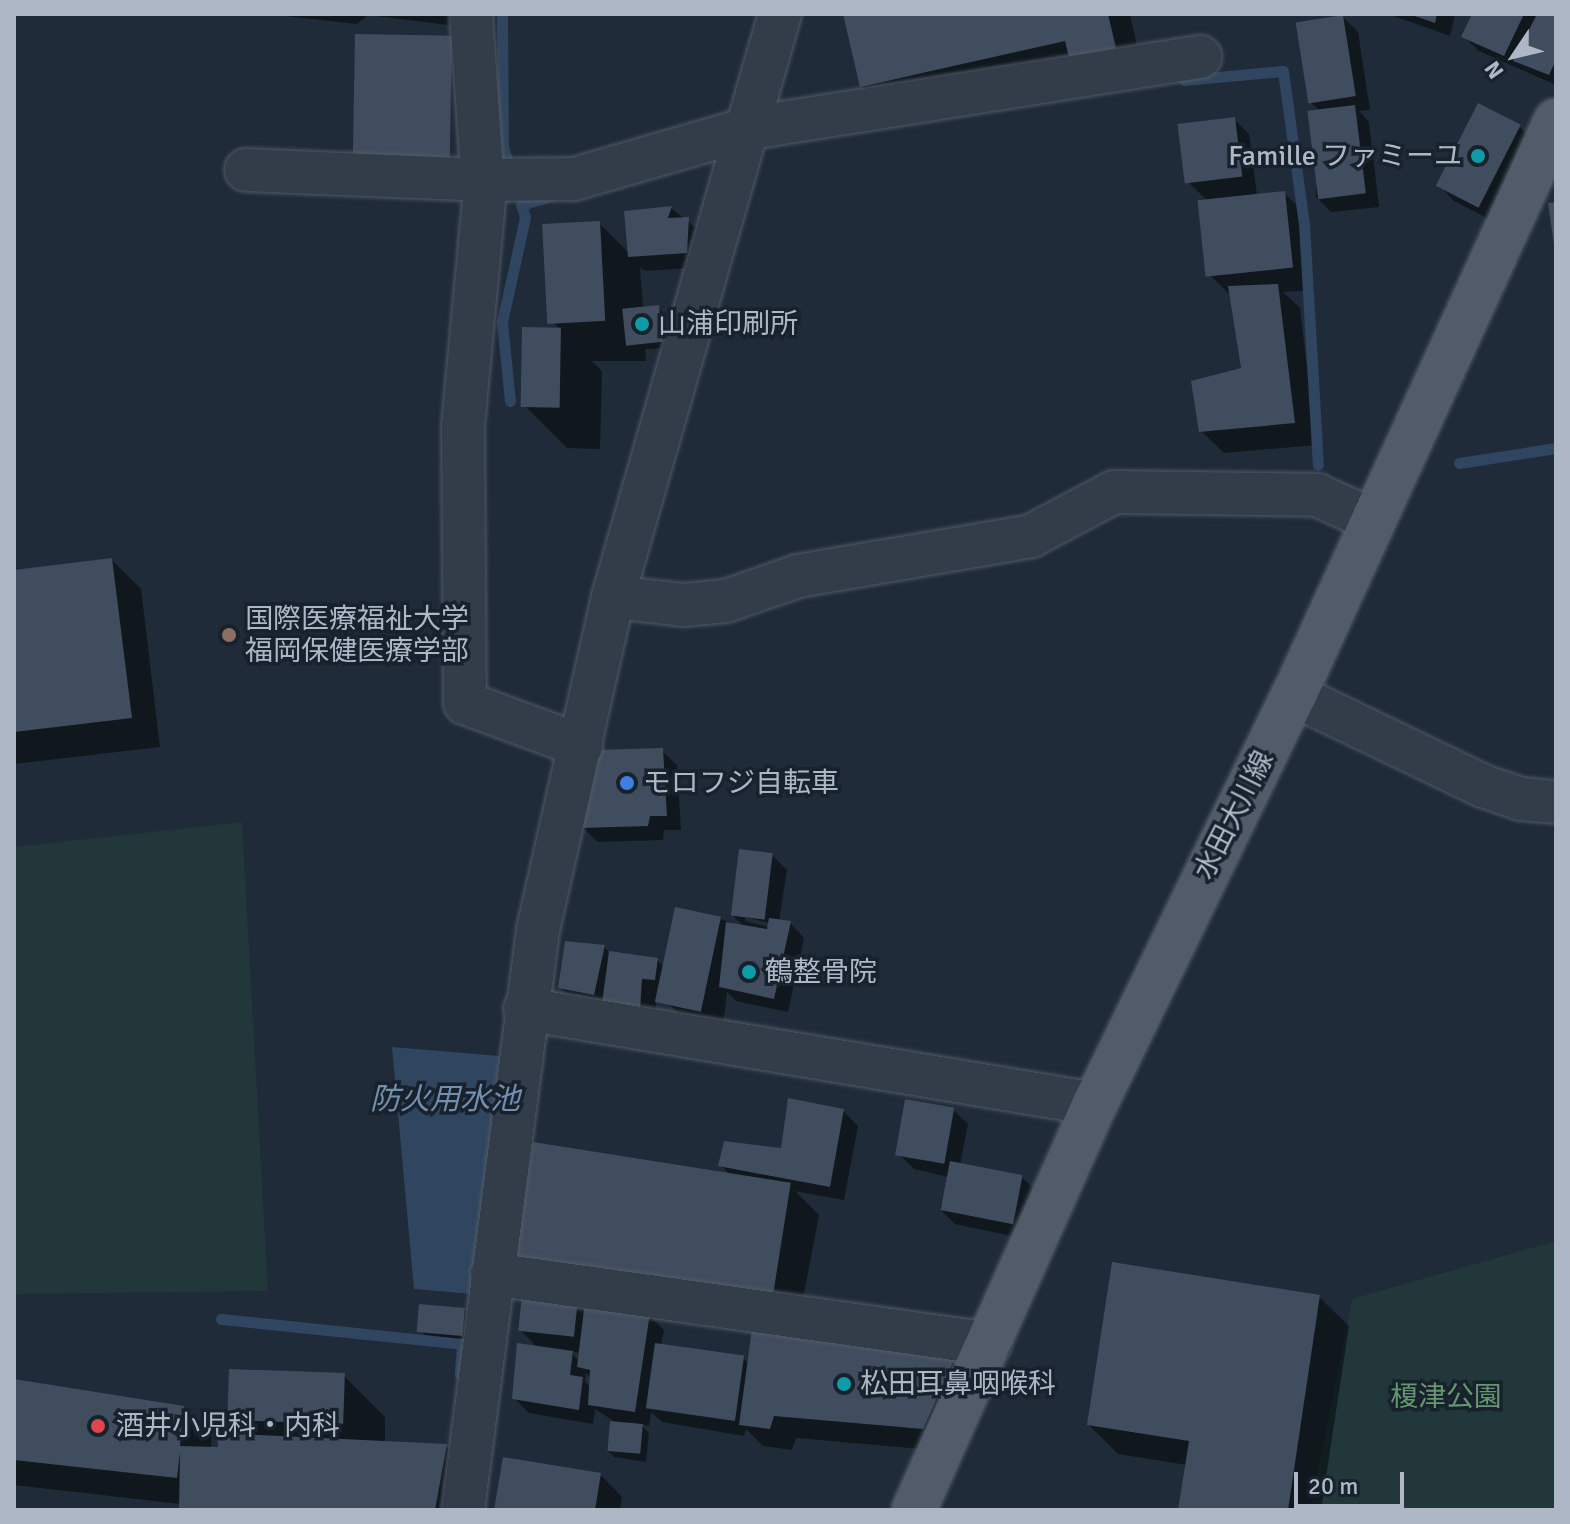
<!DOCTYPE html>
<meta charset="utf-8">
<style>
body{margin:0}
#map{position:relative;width:1570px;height:1524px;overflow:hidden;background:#1f2b38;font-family:Signika,"Noto Sans JP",sans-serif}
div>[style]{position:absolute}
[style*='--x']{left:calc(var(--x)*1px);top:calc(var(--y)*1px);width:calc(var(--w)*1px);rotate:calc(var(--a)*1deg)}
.green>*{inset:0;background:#213739}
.water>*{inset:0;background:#30455f}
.shadow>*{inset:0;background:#0007}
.stream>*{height:11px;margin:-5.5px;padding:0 5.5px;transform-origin:5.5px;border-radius:5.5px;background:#30455f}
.building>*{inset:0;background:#404d5e;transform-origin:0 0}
.roads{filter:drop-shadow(0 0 2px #505a67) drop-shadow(0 0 2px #505a67)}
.minor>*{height:42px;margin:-21px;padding:0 21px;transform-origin:21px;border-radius:21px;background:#333c49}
.major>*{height:44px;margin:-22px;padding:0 22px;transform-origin:22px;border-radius:22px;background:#515b69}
.dots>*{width:22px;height:22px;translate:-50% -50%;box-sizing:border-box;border:4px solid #18222d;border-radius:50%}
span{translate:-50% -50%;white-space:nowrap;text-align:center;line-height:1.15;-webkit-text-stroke:7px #18222d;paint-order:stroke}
.poi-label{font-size:28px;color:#adb7c6}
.right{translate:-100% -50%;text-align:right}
.left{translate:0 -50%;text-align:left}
.street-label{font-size:28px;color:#adb7c6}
.park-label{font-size:28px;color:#64976e}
.water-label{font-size:30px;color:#748eb0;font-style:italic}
.frame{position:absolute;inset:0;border:16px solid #adb7c6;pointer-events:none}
.north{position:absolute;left:1474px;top:16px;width:80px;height:80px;-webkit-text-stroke:6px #18222d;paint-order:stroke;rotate:235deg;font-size:22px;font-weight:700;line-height:32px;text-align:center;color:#adb7c6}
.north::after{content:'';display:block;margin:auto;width:28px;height:36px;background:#adb7c6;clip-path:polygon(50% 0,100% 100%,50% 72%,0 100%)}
.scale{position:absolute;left:1294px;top:1472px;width:110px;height:36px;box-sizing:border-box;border:4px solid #adb7c6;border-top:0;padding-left:10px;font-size:24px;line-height:28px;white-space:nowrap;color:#adb7c6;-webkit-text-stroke:6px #18222d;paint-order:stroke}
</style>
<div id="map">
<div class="green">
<i style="clip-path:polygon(242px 822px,268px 1291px,14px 1294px,14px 847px)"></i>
<i style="clip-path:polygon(1556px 1241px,1556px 1510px,1310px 1510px,1352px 1299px)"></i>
</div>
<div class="water">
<i style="clip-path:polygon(392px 1047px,500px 1056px,472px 1294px,414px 1289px)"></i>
</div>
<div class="shadow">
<i style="clip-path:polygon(268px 14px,489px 14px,489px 30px,368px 15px,357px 24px)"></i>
<i style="clip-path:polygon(845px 14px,1130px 14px,1144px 77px,891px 115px,862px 86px)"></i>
<i style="clip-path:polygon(1388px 14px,1455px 14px,1450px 36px)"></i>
<i style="clip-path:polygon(1474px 14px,1556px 14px,1556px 85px,1479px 51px,1464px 37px)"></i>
<i style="clip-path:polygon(1343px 17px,1358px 32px,1370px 110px,1359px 111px,1369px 122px,1379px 207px,1331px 212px,1316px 197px,1319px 110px,1308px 100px)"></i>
<i style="clip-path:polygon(1234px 119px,1249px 134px,1257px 195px,1284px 193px,1307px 215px,1314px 290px,1283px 292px,1300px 308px,1316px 445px,1224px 453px,1201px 431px,1243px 369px,1230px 295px,1208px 273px,1207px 200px,1189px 183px)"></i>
<i style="clip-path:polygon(1520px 127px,1534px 142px,1493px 221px,1454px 201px,1440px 186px)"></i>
<i style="clip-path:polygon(671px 208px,703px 234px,701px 267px,645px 271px,640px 267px,643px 308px,658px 307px,665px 315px,669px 348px,645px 349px,646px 361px,592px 361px,602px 371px,600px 449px,567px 448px,526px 407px,561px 330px,551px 320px,599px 223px,630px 254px)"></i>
<i style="clip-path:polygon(112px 560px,141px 589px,160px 747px,14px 764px,14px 572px)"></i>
<i style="clip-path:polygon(662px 751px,677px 765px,681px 830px,664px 830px,663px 840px,598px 842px,583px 828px)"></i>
<i style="clip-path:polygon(evenodd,772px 855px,787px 870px,779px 921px,790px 923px,804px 938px,788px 1012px,736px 1001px,727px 992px,723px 1026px,682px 1017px,667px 1002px,668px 994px,657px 993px,654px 1024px,575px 1002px,560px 987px,604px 947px,610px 953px,657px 960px,670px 973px,720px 919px,745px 927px,731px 914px,772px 855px,745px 917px,773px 924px,772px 928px,745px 921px,745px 917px)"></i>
<i style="clip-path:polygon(953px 1110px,968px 1124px,960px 1165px,1022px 1177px,1037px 1192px,1027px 1239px,955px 1224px,940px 1209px,948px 1177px,914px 1169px,899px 1154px)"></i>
<i style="clip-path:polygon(evenodd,843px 1111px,858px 1126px,844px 1200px,795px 1191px,819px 1215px,797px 1330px,957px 1353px,979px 1375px,945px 1451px,796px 1438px,792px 1450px,763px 1446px,746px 1429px,744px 1436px,662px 1422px,651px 1412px,649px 1426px,640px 1424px,649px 1433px,646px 1462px,614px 1457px,607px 1450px,612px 1420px,595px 1409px,593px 1424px,529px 1413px,514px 1398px,538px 1348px,520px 1330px,577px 1303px,586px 1311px,649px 1315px,664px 1330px,661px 1346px,743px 1358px,749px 1364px,754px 1324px,732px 1177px,721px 1165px,783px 1151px,843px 1111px,569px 1351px,581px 1353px,580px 1362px,569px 1351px,843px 1111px,586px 1373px,591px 1378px,591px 1388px,585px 1382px,586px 1373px)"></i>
<i style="clip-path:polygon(1319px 1297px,1349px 1326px,1321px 1510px,1180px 1510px,1187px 1465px,1118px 1454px,1089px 1425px)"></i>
<i style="clip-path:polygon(465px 1310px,472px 1317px,469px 1341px,428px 1338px,421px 1331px)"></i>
<i style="clip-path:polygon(344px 1376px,385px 1417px,385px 1443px,446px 1446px,475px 1475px,469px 1510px,181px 1510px,181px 1504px,14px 1485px,14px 1381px,183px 1408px,212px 1437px,211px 1448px,220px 1449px,249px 1436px,231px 1419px)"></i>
<i style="clip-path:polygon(600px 1474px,622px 1497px,620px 1510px,496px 1510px)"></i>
</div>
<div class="stream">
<i style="--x:502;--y:14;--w:132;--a:89.6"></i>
<i style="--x:503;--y:146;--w:24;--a:73"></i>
<i style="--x:1184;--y:80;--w:99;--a:-5.2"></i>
<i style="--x:1283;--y:71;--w:154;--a:82.2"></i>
<i style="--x:1304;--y:224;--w:241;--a:86.7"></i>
<i style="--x:510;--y:401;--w:79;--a:-95.8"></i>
<i style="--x:502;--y:322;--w:107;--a:-77.6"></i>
<i style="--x:525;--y:217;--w:13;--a:-108"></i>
<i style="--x:521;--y:205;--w:31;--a:-17"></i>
<i style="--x:1459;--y:463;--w:98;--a:-8.8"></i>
<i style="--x:221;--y:1319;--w:242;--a:5.9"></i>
<i style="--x:462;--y:1344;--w:30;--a:94"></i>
</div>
<div class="building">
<i style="clip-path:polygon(843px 14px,1108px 14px,1116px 48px,1069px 58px,1065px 41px,860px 87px)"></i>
<i style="clip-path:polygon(1409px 14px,1437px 14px,1435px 23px)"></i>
<i style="clip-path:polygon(1472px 14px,1524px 14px,1504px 56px,1461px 37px)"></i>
<i style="clip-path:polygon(1537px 14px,1556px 14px,1556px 60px,1549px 75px,1513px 61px)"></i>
<i style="left:1343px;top:15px;width:82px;height:48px;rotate:81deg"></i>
<i style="left:355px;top:34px;width:97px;height:124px;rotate:1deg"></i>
<i style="left:1478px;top:103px;width:48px;height:93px;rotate:27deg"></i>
<i style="left:1355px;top:105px;width:89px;height:48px;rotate:83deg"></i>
<i style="left:1235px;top:117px;width:60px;height:58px;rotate:83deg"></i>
<i style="left:1285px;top:191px;width:77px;height:88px;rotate:84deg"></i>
<i style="clip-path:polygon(1556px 202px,1556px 245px,1554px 245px,1548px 203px)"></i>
<i style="clip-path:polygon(672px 206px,668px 218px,689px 217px,687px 253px,628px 257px,624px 211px)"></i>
<i style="left:600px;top:221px;width:100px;height:58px;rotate:87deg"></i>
<i style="clip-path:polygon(1278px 284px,1295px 423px,1199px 432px,1191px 381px,1241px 368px,1228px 286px)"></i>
<i style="left:659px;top:305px;width:37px;height:37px;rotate:84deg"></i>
<i style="left:522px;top:327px;width:39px;height:80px;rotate:1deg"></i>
<i style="clip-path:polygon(112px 558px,132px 718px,14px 732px,14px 570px)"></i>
<i style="clip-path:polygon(663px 748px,667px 816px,650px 816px,648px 826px,581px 828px,594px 750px)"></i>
<i style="left:739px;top:849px;width:34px;height:67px;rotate:7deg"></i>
<i style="left:675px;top:907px;width:47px;height:97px;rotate:12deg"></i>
<i style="clip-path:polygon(769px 918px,791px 921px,774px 999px,719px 987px,726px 922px,767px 929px)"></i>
<i style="clip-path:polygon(565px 941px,605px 945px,594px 995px,558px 988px)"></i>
<i style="clip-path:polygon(609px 951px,658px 958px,655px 980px,642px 979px,640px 1010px,602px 1003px)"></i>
<i style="clip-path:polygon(788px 1098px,844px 1109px,830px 1187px,718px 1166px,724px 1141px,781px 1148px)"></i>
<i style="left:905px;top:1099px;width:50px;height:57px;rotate:10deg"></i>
<i style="left:533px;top:1142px;width:261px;height:125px;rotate:9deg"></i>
<i style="left:950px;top:1161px;width:74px;height:50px;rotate:11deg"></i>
<i style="clip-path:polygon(1112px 1262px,1320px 1295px,1288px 1510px,1178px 1510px,1189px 1441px,1087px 1425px)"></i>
<i style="left:522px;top:1295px;width:56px;height:36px;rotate:6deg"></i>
<i style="left:419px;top:1304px;width:46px;height:28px;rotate:5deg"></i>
<i style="clip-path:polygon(584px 1309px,650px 1313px,635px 1412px,588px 1405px,590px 1370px,577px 1367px)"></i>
<i style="clip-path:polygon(753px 1321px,958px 1351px,923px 1429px,774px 1416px,770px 1429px,739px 1425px)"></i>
<i style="clip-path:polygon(517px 1343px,573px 1351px,570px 1375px,583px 1377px,579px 1410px,512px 1399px)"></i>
<i style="left:655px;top:1343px;width:90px;height:66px;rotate:8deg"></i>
<i style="left:229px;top:1369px;width:116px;height:51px;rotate:2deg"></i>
<i style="clip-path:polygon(14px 1379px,184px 1406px,180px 1446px,218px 1447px,217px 1433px,447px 1444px,435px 1510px,179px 1510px,180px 1452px,177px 1478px,14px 1460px)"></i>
<i style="left:610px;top:1421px;width:33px;height:30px;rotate:5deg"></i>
<i style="clip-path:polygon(503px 1457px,601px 1473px,595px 1510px,494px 1510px)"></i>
</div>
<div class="roads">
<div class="minor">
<i style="--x:471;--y:14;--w:186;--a:86"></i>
<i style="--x:484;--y:200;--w:228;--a:95.3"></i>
<i style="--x:463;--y:427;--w:276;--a:89.6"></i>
<i style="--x:465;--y:703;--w:124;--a:20.3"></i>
<i style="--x:246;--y:170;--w:236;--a:2.4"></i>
<i style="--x:482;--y:180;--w:92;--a:-0.6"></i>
<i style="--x:574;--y:179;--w:184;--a:-16.1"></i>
<i style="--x:751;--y:128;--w:455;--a:-9"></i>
<i style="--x:613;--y:597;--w:70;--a:6.5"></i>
<i style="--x:683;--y:605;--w:43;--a:-5.3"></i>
<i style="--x:726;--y:601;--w:76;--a:-19.1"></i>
<i style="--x:798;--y:576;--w:236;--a:-9.7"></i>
<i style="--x:1031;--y:536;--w:94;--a:-27.9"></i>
<i style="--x:1114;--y:492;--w:203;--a:0.8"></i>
<i style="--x:1317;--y:495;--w:60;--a:24.4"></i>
<i style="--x:1294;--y:695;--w:210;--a:25.7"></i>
<i style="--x:1483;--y:786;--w:40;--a:18.9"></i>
<i style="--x:1521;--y:799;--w:35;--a:5"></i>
<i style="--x:525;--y:1009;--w:578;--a:9.46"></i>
<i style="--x:492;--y:1274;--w:503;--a:8"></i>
<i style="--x:463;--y:1510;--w:585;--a:-82.63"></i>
<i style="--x:538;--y:930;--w:341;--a:-77.3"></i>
<i style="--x:613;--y:597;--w:606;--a:-74.02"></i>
</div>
<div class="major">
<i style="--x:914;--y:1510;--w:445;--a:-66"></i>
<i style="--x:1095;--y:1104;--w:455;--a:-64.1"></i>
<i style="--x:1294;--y:695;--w:631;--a:-65.47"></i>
</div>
</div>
<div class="dots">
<i style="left:1478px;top:156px;background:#0f9aa8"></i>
<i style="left:642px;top:324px;background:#0f9aa8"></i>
<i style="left:229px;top:635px;background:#8d6e63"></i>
<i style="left:627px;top:783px;background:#3f7fe0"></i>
<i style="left:749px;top:972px;background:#0f9aa8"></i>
<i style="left:844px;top:1384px;background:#0f9aa8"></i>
<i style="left:98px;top:1426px;background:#e0444e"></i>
</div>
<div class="poi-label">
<span class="right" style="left:1462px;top:156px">Famille ファミーユ</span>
<span class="left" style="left:658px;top:324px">山浦印刷所</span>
<span class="left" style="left:245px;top:635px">国際医療福祉大学<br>福岡保健医療学部</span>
<span class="left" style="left:643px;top:783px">モロフジ自転車</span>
<span class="left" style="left:765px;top:972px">鶴整骨院</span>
<span class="left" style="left:860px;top:1384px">松田耳鼻咽喉科</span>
<span class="left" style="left:116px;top:1426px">酒井小児科・内科</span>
</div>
<div class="street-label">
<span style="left:1234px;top:815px;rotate:-63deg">水田大川線</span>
</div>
<div class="park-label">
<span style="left:1446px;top:1397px">榎津公園</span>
</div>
<div class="water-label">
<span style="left:445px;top:1100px">防火用水池</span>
</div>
<div class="frame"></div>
<div class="north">N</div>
<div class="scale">20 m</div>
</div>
